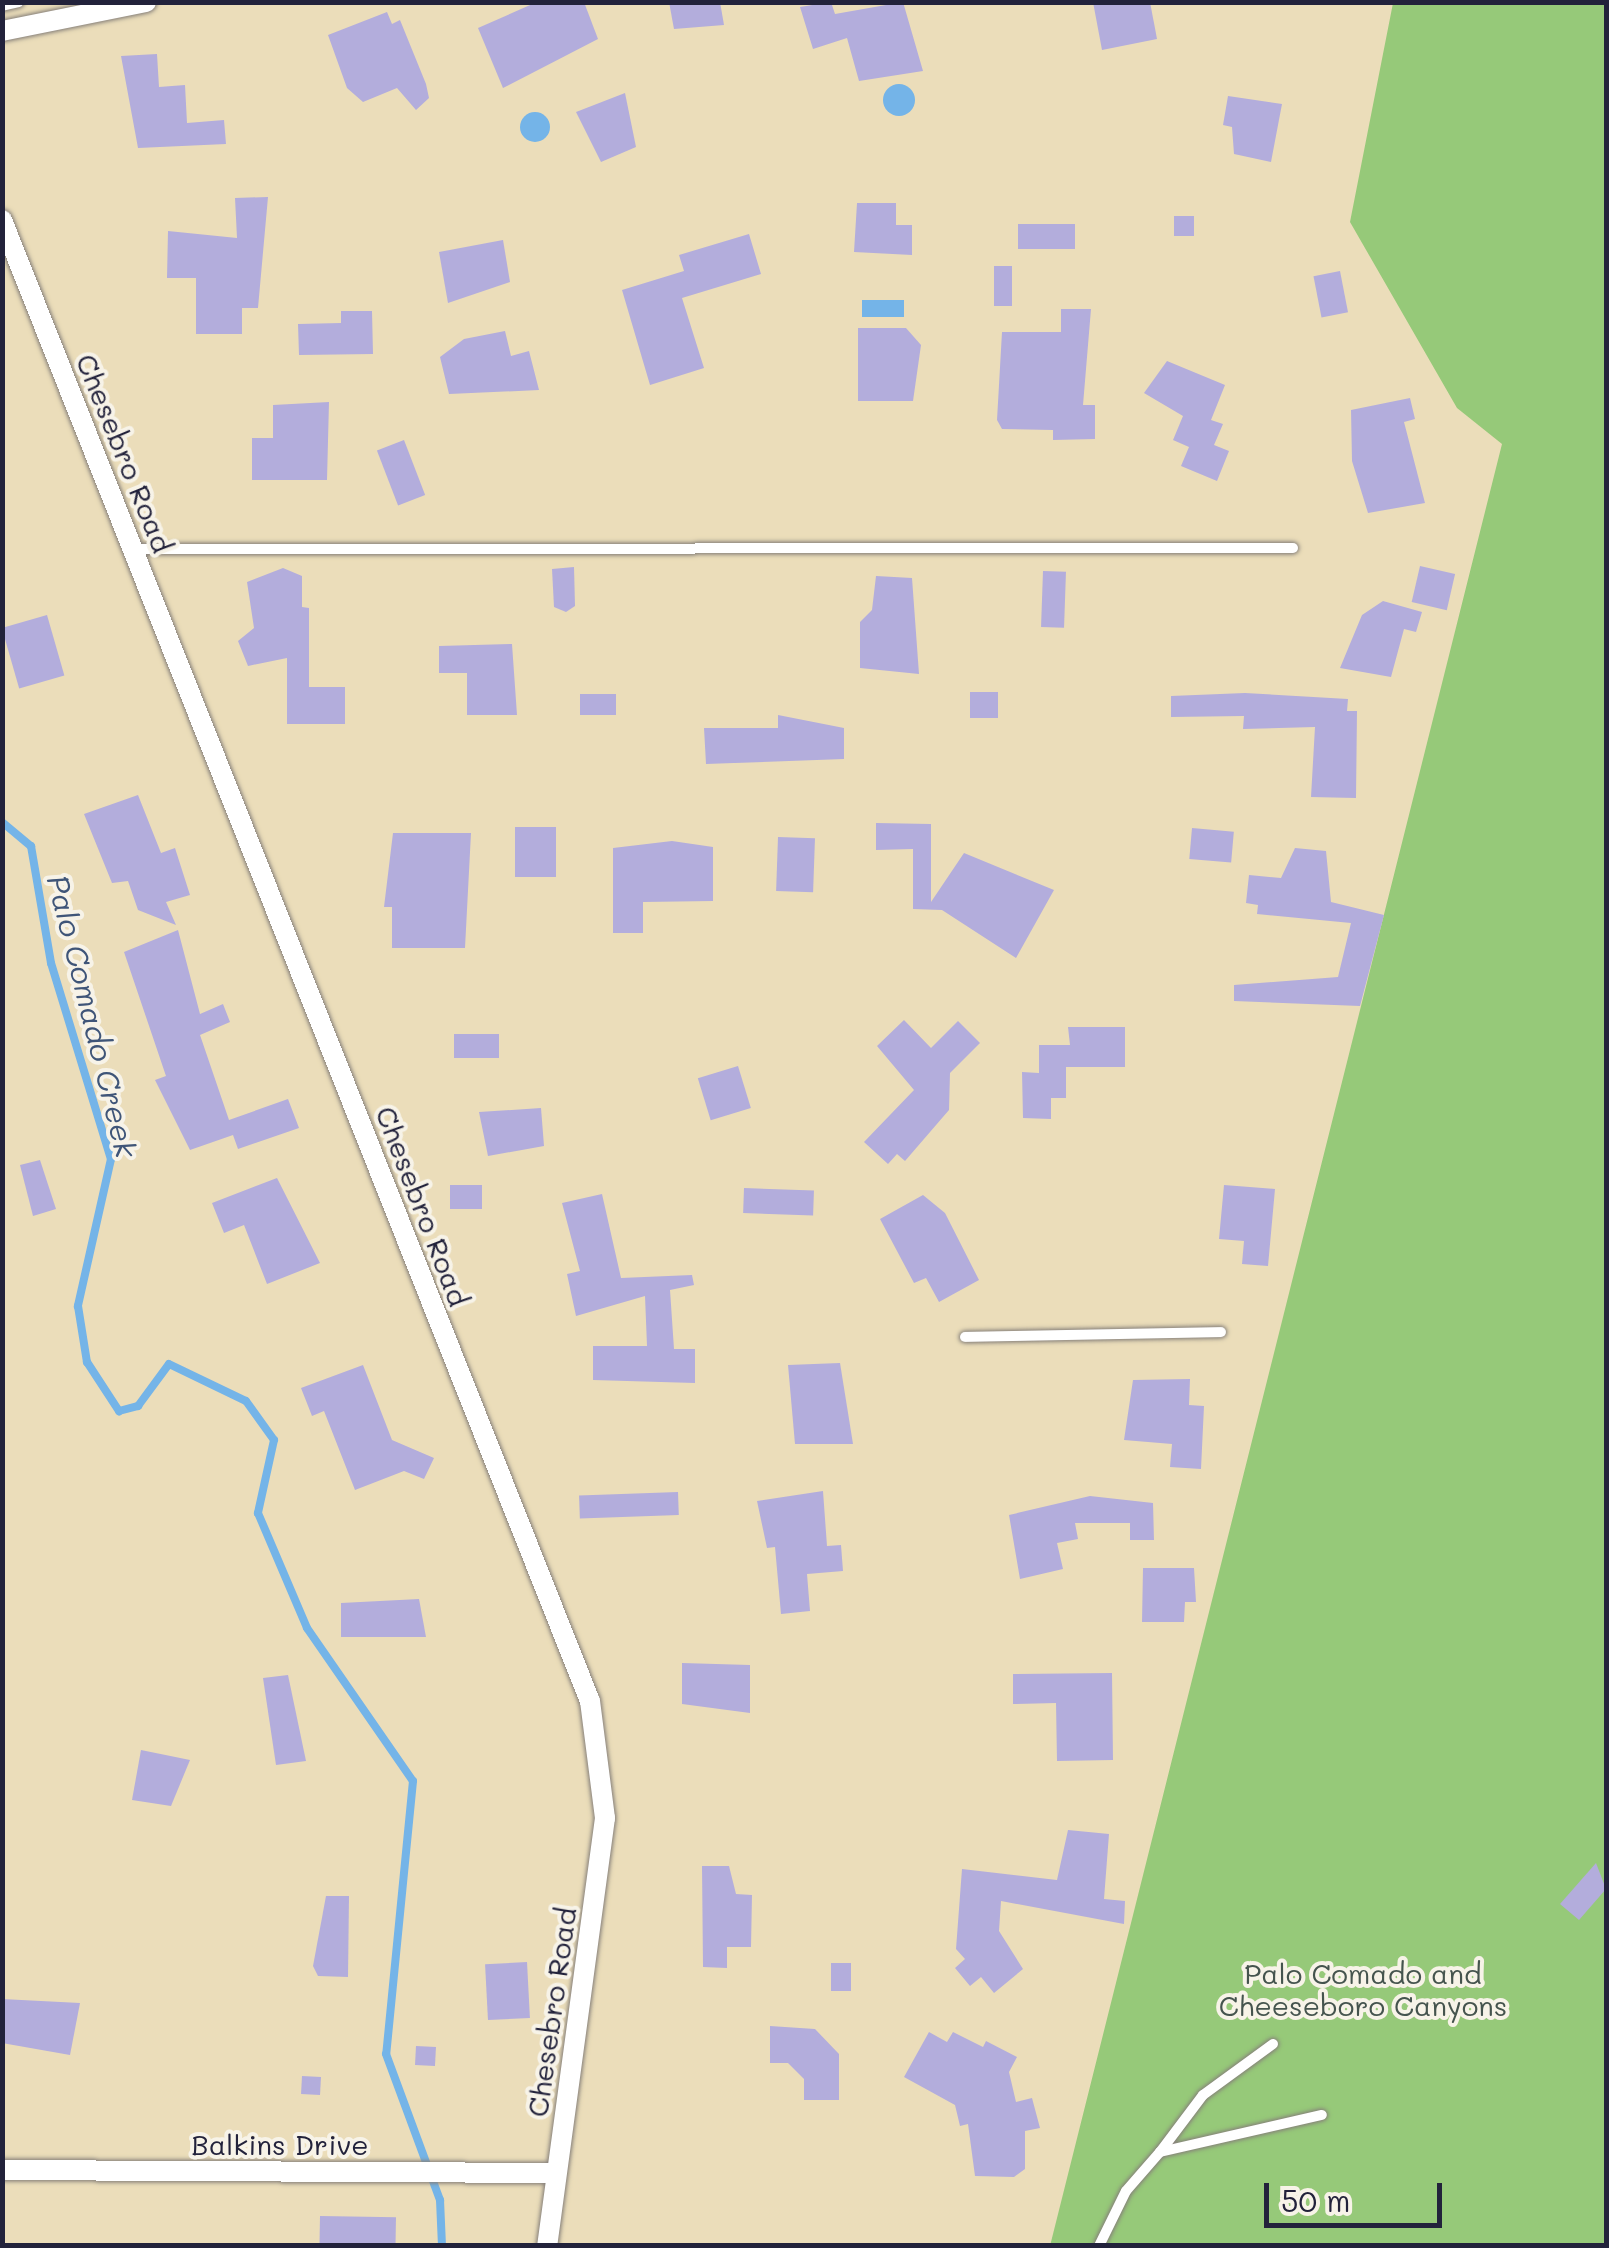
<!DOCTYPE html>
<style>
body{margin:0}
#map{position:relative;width:1609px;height:2248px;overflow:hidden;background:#ebddba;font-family:Mali,sans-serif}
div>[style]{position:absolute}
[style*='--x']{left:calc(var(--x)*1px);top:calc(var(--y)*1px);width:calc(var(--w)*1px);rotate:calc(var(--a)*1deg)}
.green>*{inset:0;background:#96c979}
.water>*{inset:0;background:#74b4e8;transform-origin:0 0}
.round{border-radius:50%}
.stream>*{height:8px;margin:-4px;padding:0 4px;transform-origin:4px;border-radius:4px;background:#74b4e8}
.building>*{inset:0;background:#b3addc;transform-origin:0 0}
.roads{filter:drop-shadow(0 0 2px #86807a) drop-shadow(0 0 2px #86807a)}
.service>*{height:10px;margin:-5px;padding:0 5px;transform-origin:5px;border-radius:5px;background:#fff}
.minor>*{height:20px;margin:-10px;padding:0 10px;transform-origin:10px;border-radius:10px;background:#fff}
span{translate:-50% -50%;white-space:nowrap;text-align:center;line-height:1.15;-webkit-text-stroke:8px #f7f3e8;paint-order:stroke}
.street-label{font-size:28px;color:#22223b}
.park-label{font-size:28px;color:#45544e}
.water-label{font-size:30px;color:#3f5578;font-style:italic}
.frame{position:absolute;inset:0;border:5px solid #22223b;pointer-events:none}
.scale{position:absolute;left:1264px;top:2183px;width:178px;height:45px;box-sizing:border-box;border:5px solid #22223b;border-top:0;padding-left:12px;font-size:30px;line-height:35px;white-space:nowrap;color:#22223b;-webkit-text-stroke:8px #f7f3e8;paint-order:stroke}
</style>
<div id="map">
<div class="green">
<i style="clip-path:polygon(1393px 3px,1606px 3px,1606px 2245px,1050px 2246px,1502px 444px,1457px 408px,1350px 222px)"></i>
</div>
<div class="water">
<i class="round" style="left:883px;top:84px;width:32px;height:32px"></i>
<i class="round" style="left:520px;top:112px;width:30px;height:30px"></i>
<i style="left:862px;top:300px;width:42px;height:17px"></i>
</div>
<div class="stream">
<i style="--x:2;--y:822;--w:38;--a:40"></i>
<i style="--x:31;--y:846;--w:119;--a:80.3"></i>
<i style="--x:51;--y:963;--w:205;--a:73"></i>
<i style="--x:111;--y:1159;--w:151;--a:102.7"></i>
<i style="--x:78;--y:1306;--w:57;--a:80.9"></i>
<i style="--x:87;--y:1362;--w:59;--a:56.9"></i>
<i style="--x:119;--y:1411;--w:20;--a:-15"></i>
<i style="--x:138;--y:1406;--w:52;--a:-53.6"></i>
<i style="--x:169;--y:1364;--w:85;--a:25.7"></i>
<i style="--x:246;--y:1401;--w:48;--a:54.3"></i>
<i style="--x:274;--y:1440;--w:75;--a:102.4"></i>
<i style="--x:258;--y:1513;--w:125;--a:66.9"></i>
<i style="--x:307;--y:1628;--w:186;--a:55.3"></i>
<i style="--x:413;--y:1781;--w:274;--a:95.6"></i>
<i style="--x:386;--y:2054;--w:156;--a:69.7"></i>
<i style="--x:440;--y:2200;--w:46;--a:87.5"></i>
</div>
<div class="building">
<i style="clip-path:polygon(537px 2px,584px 2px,598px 39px,503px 88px,478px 28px)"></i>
<i style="clip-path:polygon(669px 2px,720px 2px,724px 25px,674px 29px)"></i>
<i style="clip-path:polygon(831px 2px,835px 14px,903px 2px,923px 71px,859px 81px,847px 38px,813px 49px,800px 7px)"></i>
<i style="clip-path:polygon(1093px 2px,1150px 2px,1157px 39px,1102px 50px)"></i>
<i style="clip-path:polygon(387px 12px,392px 24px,400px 20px,426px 84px,429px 98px,416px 110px,397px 88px,363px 102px,347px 88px,328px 35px)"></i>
<i style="clip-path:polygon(157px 54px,159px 87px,185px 85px,187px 123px,224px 120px,226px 144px,138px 148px,121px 56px)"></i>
<i style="clip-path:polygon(625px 93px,636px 147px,601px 162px,576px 112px)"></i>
<i style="clip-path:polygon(1228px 96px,1282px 104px,1271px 162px,1234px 154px,1232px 127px,1223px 125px)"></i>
<i style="clip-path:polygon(268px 197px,258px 308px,242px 308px,242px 334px,196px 334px,196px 278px,167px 278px,168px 231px,237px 238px,235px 198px)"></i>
<i style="clip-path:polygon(857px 203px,896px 203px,896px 225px,912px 225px,912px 255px,854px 252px)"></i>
<i style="left:1174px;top:216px;width:20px;height:20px"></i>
<i style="left:1018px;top:224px;width:57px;height:25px"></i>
<i style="clip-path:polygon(749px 234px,761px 274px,682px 298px,704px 368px,650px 385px,622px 290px,684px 271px,679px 255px)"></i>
<i style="clip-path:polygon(503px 240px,510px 282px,448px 303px,439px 252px)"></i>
<i style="left:994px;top:266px;width:18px;height:40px"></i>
<i style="left:1340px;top:271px;width:42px;height:27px;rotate:79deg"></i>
<i style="clip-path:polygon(1061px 309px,1091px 309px,1083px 405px,1095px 405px,1095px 439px,1053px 440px,1053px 430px,1002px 429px,997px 420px,1002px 332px,1061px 332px)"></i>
<i style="clip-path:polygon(341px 311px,372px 311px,373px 354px,299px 355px,298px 324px,341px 323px)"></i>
<i style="clip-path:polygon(858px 328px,906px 328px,921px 345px,913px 401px,858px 401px)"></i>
<i style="clip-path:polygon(505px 331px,511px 356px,529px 351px,539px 390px,449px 394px,440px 357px,464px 339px)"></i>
<i style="clip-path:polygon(1167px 361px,1225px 385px,1211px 420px,1223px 424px,1214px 445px,1229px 451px,1217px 481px,1181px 466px,1189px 447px,1173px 440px,1183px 416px,1144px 393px)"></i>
<i style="clip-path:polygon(1410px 398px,1415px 419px,1404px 422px,1425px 503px,1368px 513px,1352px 461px,1351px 410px)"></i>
<i style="clip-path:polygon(329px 402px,327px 480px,252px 480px,252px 438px,273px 438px,273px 405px)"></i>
<i style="left:404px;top:440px;width:59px;height:29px;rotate:69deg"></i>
<i style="left:1420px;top:566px;width:36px;height:37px;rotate:13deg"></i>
<i style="clip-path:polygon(574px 567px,575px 606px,566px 612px,554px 607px,552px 569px)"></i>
<i style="clip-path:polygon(283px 568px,302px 576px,302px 607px,309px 608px,309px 687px,345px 687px,345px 724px,287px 724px,287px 658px,248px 666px,238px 641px,254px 628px,247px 582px)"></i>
<i style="left:1043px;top:571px;width:23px;height:56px;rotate:2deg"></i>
<i style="clip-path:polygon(876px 576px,912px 578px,919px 674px,860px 668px,860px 622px,872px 610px)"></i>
<i style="clip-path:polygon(1383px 601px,1422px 612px,1416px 632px,1404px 629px,1391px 677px,1340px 668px,1362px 615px)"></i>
<i style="left:47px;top:615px;width:63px;height:47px;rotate:74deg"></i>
<i style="clip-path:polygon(512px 644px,517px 715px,467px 715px,467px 673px,439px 673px,439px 646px)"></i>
<i style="left:970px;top:692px;width:28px;height:26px"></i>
<i style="clip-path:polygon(1245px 693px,1348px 699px,1347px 711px,1357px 711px,1356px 798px,1311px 797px,1315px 727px,1243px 729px,1244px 716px,1171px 717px,1171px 696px)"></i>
<i style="left:580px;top:694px;width:36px;height:21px"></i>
<i style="clip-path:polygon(778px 715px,844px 728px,844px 759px,706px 764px,704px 728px,778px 728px)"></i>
<i style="clip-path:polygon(138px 795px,161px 853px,175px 848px,190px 895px,166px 902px,176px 925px,138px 910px,128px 881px,112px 883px,84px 814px)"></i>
<i style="clip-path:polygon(876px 823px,931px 824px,931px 902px,964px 853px,1054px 890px,1016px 958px,942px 910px,913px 909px,913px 849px,876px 850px)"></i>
<i style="left:515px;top:827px;width:41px;height:50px"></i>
<i style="left:1192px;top:828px;width:42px;height:31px;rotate:5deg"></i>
<i style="clip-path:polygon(393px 833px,471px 833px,465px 948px,392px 948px,392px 907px,384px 907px)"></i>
<i style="left:778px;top:837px;width:37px;height:54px;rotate:2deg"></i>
<i style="clip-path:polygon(672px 841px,713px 847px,713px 901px,643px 902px,643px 933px,613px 933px,613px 848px)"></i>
<i style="clip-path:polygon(1295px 848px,1326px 851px,1331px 902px,1384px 915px,1360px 1006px,1234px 1001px,1234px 985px,1338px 977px,1351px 923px,1257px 914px,1258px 905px,1246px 903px,1249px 875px,1281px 878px)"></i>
<i style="clip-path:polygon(178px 930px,200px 1014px,223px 1004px,230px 1022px,200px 1035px,229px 1120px,288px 1099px,299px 1128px,238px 1149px,233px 1135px,190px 1150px,155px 1080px,166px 1076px,124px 952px)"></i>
<i style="clip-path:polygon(904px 1020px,931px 1048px,958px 1021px,980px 1043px,950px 1073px,949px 1110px,905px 1161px,897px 1154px,888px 1164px,864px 1142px,914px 1090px,877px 1046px)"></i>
<i style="clip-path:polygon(1068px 1027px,1125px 1027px,1125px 1067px,1066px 1067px,1066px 1098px,1051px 1098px,1051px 1119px,1023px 1118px,1022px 1072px,1039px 1073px,1039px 1045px,1070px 1045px)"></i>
<i style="left:454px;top:1034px;width:45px;height:24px"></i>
<i style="left:738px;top:1066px;width:44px;height:42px;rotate:73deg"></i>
<i style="clip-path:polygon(541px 1108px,544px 1146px,488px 1156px,479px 1112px)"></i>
<i style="clip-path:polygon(40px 1160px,56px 1209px,33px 1216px,20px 1165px)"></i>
<i style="clip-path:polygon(277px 1178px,320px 1263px,267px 1284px,244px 1225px,224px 1233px,212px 1203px)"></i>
<i style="left:450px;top:1185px;width:32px;height:24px"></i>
<i style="clip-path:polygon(1224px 1185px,1275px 1189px,1268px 1266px,1242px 1264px,1244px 1241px,1219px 1239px)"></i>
<i style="left:744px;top:1188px;width:70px;height:25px;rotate:2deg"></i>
<i style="clip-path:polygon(602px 1194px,621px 1278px,692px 1275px,694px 1285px,670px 1290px,674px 1349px,695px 1349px,695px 1383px,593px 1380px,593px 1346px,647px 1346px,645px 1296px,576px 1316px,567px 1274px,580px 1271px,562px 1203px)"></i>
<i style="clip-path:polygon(923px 1195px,945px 1213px,979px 1280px,939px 1302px,926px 1278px,914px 1283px,880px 1219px)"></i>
<i style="clip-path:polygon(840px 1363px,853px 1444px,795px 1444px,788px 1365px)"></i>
<i style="clip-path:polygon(363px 1365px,392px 1440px,434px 1458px,424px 1479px,404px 1471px,355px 1490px,324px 1411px,312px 1416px,301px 1388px)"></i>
<i style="clip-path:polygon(1190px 1379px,1189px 1405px,1204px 1406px,1201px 1469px,1170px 1467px,1172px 1444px,1124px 1440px,1133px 1380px)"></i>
<i style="clip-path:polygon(823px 1491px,827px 1546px,841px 1545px,843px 1571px,807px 1574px,810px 1611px,781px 1614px,775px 1547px,767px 1548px,757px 1501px)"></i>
<i style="left:678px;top:1492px;width:23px;height:99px;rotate:88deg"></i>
<i style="clip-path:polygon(1090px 1496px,1153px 1503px,1154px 1540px,1130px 1540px,1130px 1523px,1075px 1523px,1078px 1539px,1057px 1543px,1063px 1569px,1020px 1579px,1009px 1515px)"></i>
<i style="clip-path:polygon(1143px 1568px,1194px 1568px,1196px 1602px,1185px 1602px,1184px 1622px,1142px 1622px)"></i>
<i style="clip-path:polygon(419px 1599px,426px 1637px,341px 1637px,341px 1603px)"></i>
<i style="clip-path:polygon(682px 1663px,750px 1665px,750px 1713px,682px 1704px)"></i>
<i style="clip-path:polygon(1112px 1673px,1113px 1760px,1057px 1761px,1056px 1703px,1013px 1704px,1013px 1674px)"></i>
<i style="clip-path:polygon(288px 1675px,306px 1761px,276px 1765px,263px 1678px)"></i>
<i style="clip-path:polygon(141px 1750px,190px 1760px,171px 1806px,132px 1800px)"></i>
<i style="clip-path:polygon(1068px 1830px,1109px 1834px,1104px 1899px,1125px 1901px,1124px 1924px,1001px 1901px,999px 1931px,1023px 1969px,994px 1993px,981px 1977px,970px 1986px,955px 1968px,965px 1959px,956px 1949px,962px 1869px,1057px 1880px)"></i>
<i style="clip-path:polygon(1596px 1863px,1606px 1889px,1579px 1920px,1560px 1904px)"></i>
<i style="clip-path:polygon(702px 1866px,729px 1866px,736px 1894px,752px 1895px,751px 1947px,727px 1947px,727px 1968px,703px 1967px)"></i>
<i style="clip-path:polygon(326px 1896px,349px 1896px,348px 1977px,318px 1976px,313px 1966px)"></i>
<i style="left:527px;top:1962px;width:56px;height:42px;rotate:87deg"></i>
<i style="left:831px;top:1963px;width:20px;height:28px"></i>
<i style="clip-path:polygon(2px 1999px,80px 2003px,70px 2055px,2px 2043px)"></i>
<i style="clip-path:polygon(770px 2026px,815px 2029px,839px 2054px,839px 2100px,804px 2100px,804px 2079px,788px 2063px,770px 2063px)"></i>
<i style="clip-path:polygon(929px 2032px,947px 2042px,953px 2032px,983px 2047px,986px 2041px,1017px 2057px,1009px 2072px,1016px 2102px,1032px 2098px,1040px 2128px,1025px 2131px,1025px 2169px,1014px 2177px,975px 2176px,968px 2124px,960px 2126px,955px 2105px,904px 2077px)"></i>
<i style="left:416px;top:2046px;width:20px;height:19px;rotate:3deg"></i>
<i style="left:302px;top:2076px;width:19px;height:18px;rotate:3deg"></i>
<i style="left:320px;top:2216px;width:76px;height:30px;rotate:1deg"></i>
</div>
<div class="roads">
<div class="service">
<i style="--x:2;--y:6;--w:17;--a:-13"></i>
<i style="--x:134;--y:549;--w:1159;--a:-0.05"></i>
<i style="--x:965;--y:1337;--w:256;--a:-1.1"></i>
<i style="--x:1273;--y:2044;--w:87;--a:143.9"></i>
<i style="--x:1203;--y:2095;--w:71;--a:127"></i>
<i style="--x:1160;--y:2152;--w:166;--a:-12.9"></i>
<i style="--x:1099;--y:2246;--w:61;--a:-63.9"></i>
<i style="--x:1126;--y:2191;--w:52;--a:-48.9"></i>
</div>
<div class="minor">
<i style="--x:2;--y:31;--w:147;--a:-11.4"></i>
<i style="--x:2;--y:220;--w:1593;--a:68.35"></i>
<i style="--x:590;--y:1701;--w:118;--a:82.7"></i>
<i style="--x:605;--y:1818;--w:432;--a:97.7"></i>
<i style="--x:2;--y:2170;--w:554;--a:0.31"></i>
</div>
</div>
<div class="street-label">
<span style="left:125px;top:453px;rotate:68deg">Chesebro Road</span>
<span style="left:423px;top:1206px;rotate:69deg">Chesebro Road</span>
<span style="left:551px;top:2012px;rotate:-82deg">Chesebro Road</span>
<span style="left:280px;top:2144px">Balkins Drive</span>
</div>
<div class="park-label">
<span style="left:1363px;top:1989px">Palo Comado and<br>Cheeseboro Canyons</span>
</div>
<div class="water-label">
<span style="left:93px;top:1016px;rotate:76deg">Palo Comado Creek</span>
</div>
<div class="frame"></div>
<div class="scale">50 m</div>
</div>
